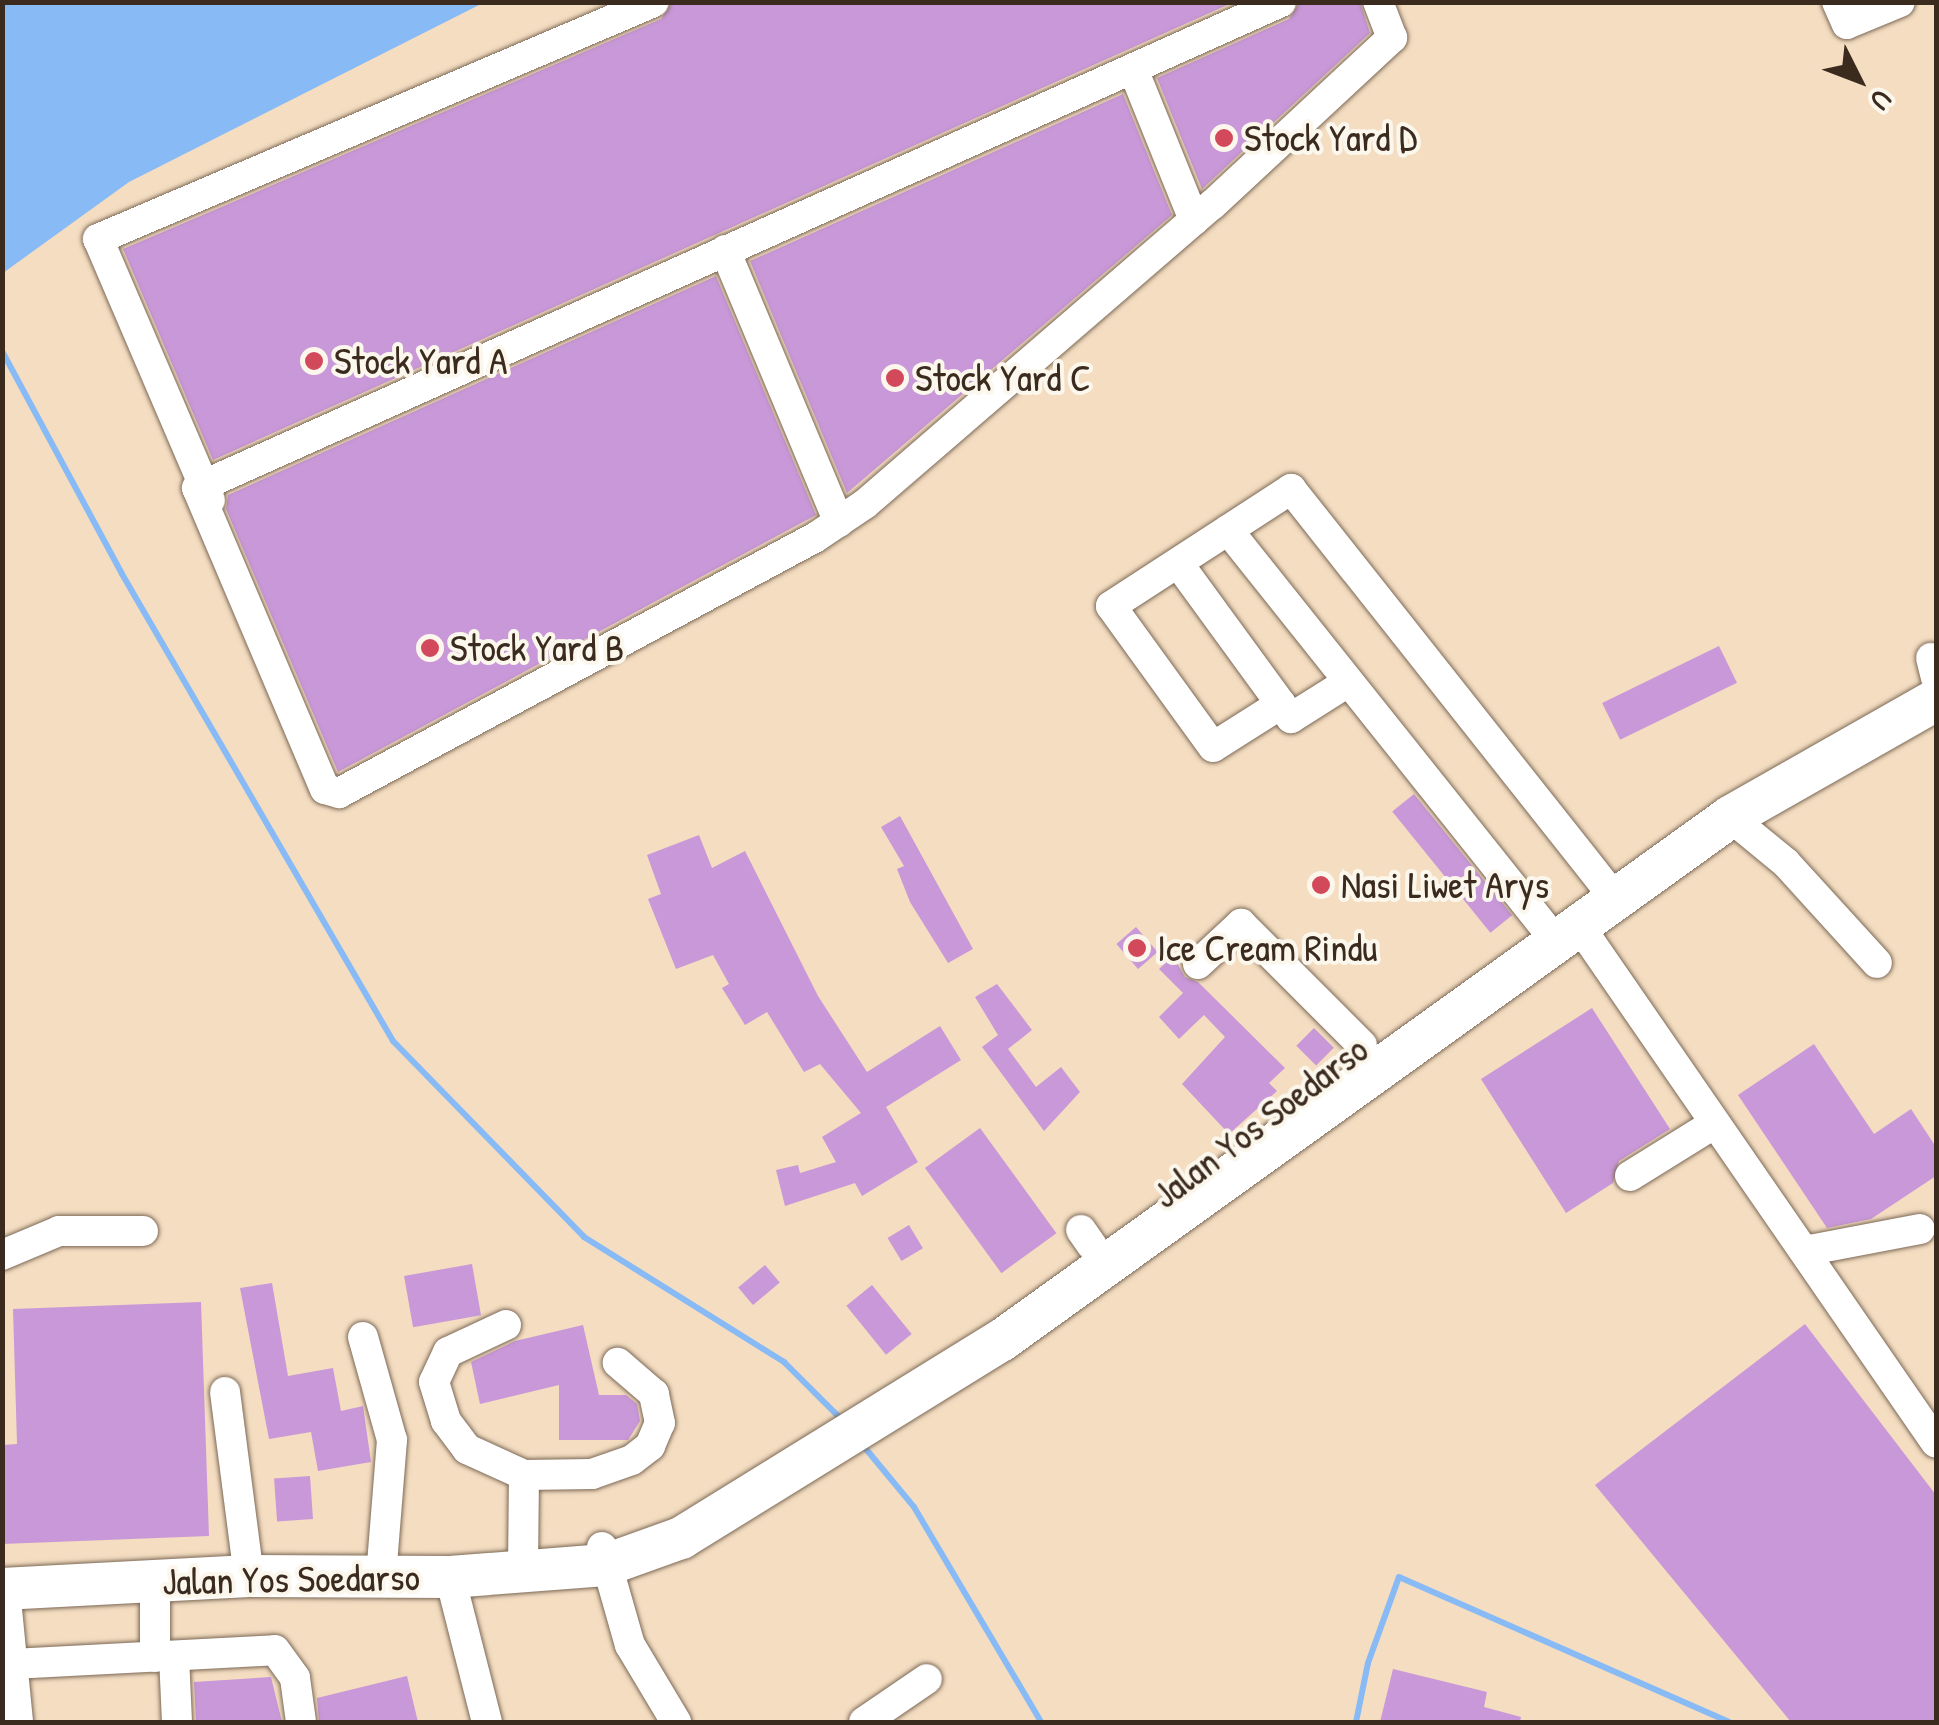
<!DOCTYPE html>
<style>
body{margin:0}
#map{position:relative;width:1939px;height:1725px;overflow:hidden;background:#f4ddc1;font-family:"Patrick Hand",sans-serif}
div>[style]{position:absolute}
[style*='--x']{left:calc(var(--x)*1px);top:calc(var(--y)*1px);width:calc(var(--w)*1px);rotate:calc(var(--a)*1deg)}
.water>*{inset:0;background:#88baf5}
.stream>*{height:6px;margin:-3px;padding:0 3px;transform-origin:3px;border-radius:3px;background:#88baf5}
.building>*{inset:0;background:#c998d8;transform-origin:0 0}
.roads{filter:drop-shadow(0 0 2px #7c6957) drop-shadow(0 0 2px #7c6957)}
.minor>*{height:30px;margin:-15px;padding:0 15px;transform-origin:15px;border-radius:15px;background:#fff}
.highway>*{height:42px;margin:-21px;padding:0 21px;transform-origin:21px;border-radius:21px;background:#fff}
.dots>*{width:28px;height:28px;translate:-50% -50%;box-sizing:border-box;border:5px solid #fbf7ec;border-radius:50%}
span{translate:-50% -50%;white-space:nowrap;text-align:center;line-height:1.15;-webkit-text-stroke:8px #fbf7ec;paint-order:stroke}
.poi-label{font-size:38px;color:#3b2a1e}
.left{translate:0 -50%;text-align:left}
.street-label{font-size:38px;color:#3b2a1e}
.frame{position:absolute;inset:0;border:5px solid #3b2a1e;pointer-events:none}
.north{position:absolute;left:1809px;top:30px;width:100px;height:100px;-webkit-text-stroke:8px #fbf7ec;paint-order:stroke;rotate:132deg;font-size:28px;font-weight:700;line-height:40px;text-align:center;color:#3b2a1e}
.north::after{content:'';display:block;margin:auto;width:35px;height:45px;background:#3b2a1e;clip-path:polygon(50% 0,100% 100%,50% 72%,0 100%)}
</style>
<div id="map">
<div class="water">
<i style="clip-path:polygon(2px 3px,3px 2px,483px 3px,129px 182px,3px 273px)"></i>
</div>
<div class="stream">
<i style="--x:2;--y:351;--w:253;--a:61.7"></i>
<i style="--x:122;--y:574;--w:540;--a:59.87"></i>
<i style="--x:393;--y:1041;--w:274;--a:45.7"></i>
<i style="--x:584;--y:1237;--w:236;--a:32"></i>
<i style="--x:784;--y:1362;--w:83;--a:45"></i>
<i style="--x:861;--y:1443;--w:83;--a:50.4"></i>
<i style="--x:914;--y:1507;--w:250;--a:59.4"></i>
<i style="--x:1356;--y:1722;--w:60;--a:-78.5"></i>
<i style="--x:1368;--y:1663;--w:91;--a:-70.2"></i>
<i style="--x:1399;--y:1577;--w:360;--a:23.7"></i>
</div>
<div class="building">
<i style="clip-path:polygon(672px 2px,1234px 2px,213px 460px,123px 249px,661px 19px)"></i>
<i style="clip-path:polygon(1300px 2px,1360px 2px,1370px 33px,1202px 189px,1157px 78px,1289px 19px)"></i>
<i style="clip-path:polygon(1123px 94px,1172px 215px,847px 493px,750px 261px)"></i>
<i style="clip-path:polygon(716px 276px,816px 515px,338px 772px,226px 509px,228px 495px)"></i>
<i style="left:1719px;top:646px;width:41px;height:130px;rotate:64deg"></i>
<i style="left:1414px;top:794px;width:156px;height:28px;rotate:51deg"></i>
<i style="clip-path:polygon(900px 816px,973px 949px,948px 963px,910px 902px,897px 869px,904px 866px,881px 827px)"></i>
<i style="clip-path:polygon(699px 835px,712px 868px,745px 851px,818px 996px,867px 1072px,940px 1026px,961px 1060px,886px 1107px,918px 1162px,862px 1196px,855px 1183px,785px 1206px,776px 1170px,798px 1165px,800px 1173px,836px 1162px,822px 1137px,861px 1113px,820px 1064px,804px 1072px,767px 1012px,745px 1025px,722px 988px,729px 984px,713px 955px,676px 969px,648px 899px,661px 894px,647px 855px)"></i>
<i style="left:1136px;top:927px;width:33px;height:26px;rotate:49deg"></i>
<i style="clip-path:polygon(1173px 956px,1185px 977px,1198px 982px,1285px 1068px,1269px 1083px,1277px 1091px,1229px 1134px,1182px 1084px,1225px 1037px,1204px 1015px,1179px 1039px,1159px 1017px,1183px 993px,1159px 969px)"></i>
<i style="clip-path:polygon(997px 984px,1032px 1030px,1008px 1049px,1036px 1087px,1061px 1067px,1080px 1092px,1044px 1131px,982px 1047px,998px 1035px,975px 997px)"></i>
<i style="clip-path:polygon(1592px 1008px,1670px 1129px,1619px 1161px,1613px 1183px,1566px 1213px,1481px 1079px)"></i>
<i style="left:1314px;top:1028px;width:28px;height:25px;rotate:45deg"></i>
<i style="clip-path:polygon(1814px 1044px,1874px 1134px,1911px 1109px,1936px 1147px,1936px 1176px,1871px 1219px,1827px 1228px,1738px 1095px)"></i>
<i style="left:980px;top:1128px;width:130px;height:68px;rotate:54deg"></i>
<i style="left:909px;top:1225px;width:27px;height:25px;rotate:59deg"></i>
<i style="left:472px;top:1264px;width:52px;height:69px;rotate:80deg"></i>
<i style="left:765px;top:1265px;width:23px;height:35px;rotate:50deg"></i>
<i style="clip-path:polygon(272px 1283px,288px 1376px,333px 1368px,341px 1411px,363px 1406px,371px 1462px,318px 1471px,311px 1432px,269px 1439px,240px 1288px)"></i>
<i style="left:872px;top:1285px;width:63px;height:33px;rotate:51deg"></i>
<i style="clip-path:polygon(201px 1302px,209px 1536px,2px 1544px,2px 1445px,17px 1444px,13px 1309px)"></i>
<i style="clip-path:polygon(1805px 1324px,1936px 1495px,1936px 1722px,1791px 1722px,1595px 1485px)"></i>
<i style="clip-path:polygon(583px 1325px,599px 1395px,626px 1395px,637px 1404px,640px 1421px,628px 1440px,559px 1440px,559px 1385px,480px 1404px,471px 1362px,515px 1341px)"></i>
<i style="left:310px;top:1476px;width:43px;height:36px;rotate:86deg"></i>
<i style="clip-path:polygon(1393px 1669px,1487px 1692px,1484px 1707px,1521px 1717px,1520px 1722px,1380px 1722px)"></i>
<i style="clip-path:polygon(407px 1676px,418px 1722px,319px 1722px,317px 1698px)"></i>
<i style="clip-path:polygon(271px 1677px,282px 1722px,196px 1722px,194px 1682px)"></i>
</div>
<div class="roads">
<div class="minor">
<i style="--x:1281;--y:2;--w:1188;--a:155.85"></i>
<i style="--x:197;--y:488;--w:327;--a:67"></i>
<i style="--x:325;--y:789;--w:15;--a:16"></i>
<i style="--x:339;--y:793;--w:541;--a:-28.22"></i>
<i style="--x:816;--y:537;--w:59;--a:-34"></i>
<i style="--x:865;--y:504;--w:458;--a:-40.8"></i>
<i style="--x:1212;--y:205;--w:246;--a:-42.9"></i>
<i style="--x:1392;--y:38;--w:39;--a:-111"></i>
<i style="--x:1837;--y:2;--w:24;--a:66"></i>
<i style="--x:1847;--y:24;--w:57;--a:-22.5"></i>
<i style="--x:1133;--y:69;--w:163;--a:68"></i>
<i style="--x:725;--y:250;--w:295;--a:67.3"></i>
<i style="--x:210;--y:500;--w:284;--a:-113.2"></i>
<i style="--x:98;--y:239;--w:604;--a:-23.09"></i>
<i style="--x:1228;--y:530;--w:524;--a:51.43"></i>
<i style="--x:1178;--y:563;--w:192;--a:53.9"></i>
<i style="--x:1291;--y:718;--w:64;--a:-32.2"></i>
<i style="--x:1931;--y:658;--w:21;--a:76"></i>
<i style="--x:1281;--y:704;--w:80;--a:147.7"></i>
<i style="--x:1213;--y:747;--w:174;--a:-125.9"></i>
<i style="--x:1111;--y:606;--w:215;--a:-33"></i>
<i style="--x:1291;--y:489;--w:520;--a:51.63"></i>
<i style="--x:1730;--y:817;--w:72;--a:39.4"></i>
<i style="--x:1786;--y:863;--w:135;--a:47.7"></i>
<i style="--x:1578;--y:924;--w:630;--a:55.4"></i>
<i style="--x:1198;--y:964;--w:59;--a:-42.9"></i>
<i style="--x:1241;--y:924;--w:171;--a:45"></i>
<i style="--x:1630;--y:1176;--w:100;--a:-31.9"></i>
<i style="--x:1081;--y:1230;--w:19;--a:55"></i>
<i style="--x:1804;--y:1251;--w:118;--a:-10.7"></i>
<i style="--x:2;--y:1255;--w:62;--a:-22.8"></i>
<i style="--x:59;--y:1231;--w:84;--a:0"></i>
<i style="--x:506;--y:1325;--w:64;--a:155"></i>
<i style="--x:448;--y:1352;--w:33;--a:115"></i>
<i style="--x:434;--y:1382;--w:41;--a:72.9"></i>
<i style="--x:446;--y:1421;--w:35;--a:53"></i>
<i style="--x:467;--y:1449;--w:63;--a:24.5"></i>
<i style="--x:524;--y:1475;--w:68;--a:-0.8"></i>
<i style="--x:592;--y:1474;--w:42;--a:-19.3"></i>
<i style="--x:632;--y:1460;--w:23;--a:-38"></i>
<i style="--x:650;--y:1446;--w:25;--a:-67"></i>
<i style="--x:660;--y:1423;--w:30;--a:-102"></i>
<i style="--x:654;--y:1394;--w:48;--a:-139.3"></i>
<i style="--x:363;--y:1337;--w:107;--a:74.3"></i>
<i style="--x:392;--y:1440;--w:137;--a:94.6"></i>
<i style="--x:225;--y:1392;--w:186;--a:82.6"></i>
<i style="--x:602;--y:1547;--w:102;--a:74.1"></i>
<i style="--x:630;--y:1645;--w:90;--a:59.1"></i>
<i style="--x:523;--y:1569;--w:94;--a:-89.4"></i>
<i style="--x:450;--y:1577;--w:150;--a:75.7"></i>
<i style="--x:5;--y:1589;--w:134;--a:84.4"></i>
<i style="--x:174;--y:1656;--w:66;--a:87.4"></i>
<i style="--x:155;--y:1657;--w:76;--a:-90"></i>
<i style="--x:12;--y:1664;--w:263;--a:-3"></i>
<i style="--x:275;--y:1650;--w:34;--a:54"></i>
<i style="--x:295;--y:1678;--w:44;--a:82.2"></i>
<i style="--x:864;--y:1722;--w:76;--a:-34.3"></i>
</div>
<div class="highway">
<i style="--x:2;--y:1589;--w:247;--a:-3"></i>
<i style="--x:249;--y:1576;--w:201;--a:0.3"></i>
<i style="--x:450;--y:1577;--w:156;--a:-4.4"></i>
<i style="--x:606;--y:1565;--w:80;--a:-19.8"></i>
<i style="--x:681;--y:1538;--w:377;--a:-31.7"></i>
<i style="--x:1002;--y:1340;--w:896;--a:-35.69"></i>
<i style="--x:1730;--y:817;--w:237;--a:-29.6"></i>
</div>
</div>
<div class="dots">
<i style="left:1224px;top:138px;background:#d1495b"></i>
<i style="left:314px;top:361px;background:#d1495b"></i>
<i style="left:895px;top:378px;background:#d1495b"></i>
<i style="left:430px;top:648px;background:#d1495b"></i>
<i style="left:1321px;top:885px;background:#d1495b"></i>
<i style="left:1137px;top:948px;background:#d1495b"></i>
</div>
<div class="poi-label">
<span class="left" style="left:1244px;top:138px">Stock Yard D</span>
<span class="left" style="left:334px;top:361px">Stock Yard A</span>
<span class="left" style="left:915px;top:378px">Stock Yard C</span>
<span class="left" style="left:450px;top:648px">Stock Yard B</span>
<span class="left" style="left:1341px;top:885px">Nasi Liwet Arys</span>
<span class="left" style="left:1157px;top:948px">Ice Cream Rindu</span>
</div>
<div class="street-label">
<span style="left:1260px;top:1122px;rotate:-37deg">Jalan Yos Soedarso</span>
<span style="left:291px;top:1579px;rotate:-1deg">Jalan Yos Soedarso</span>
</div>
<div class="frame"></div>
<div class="north">U</div>
</div>
